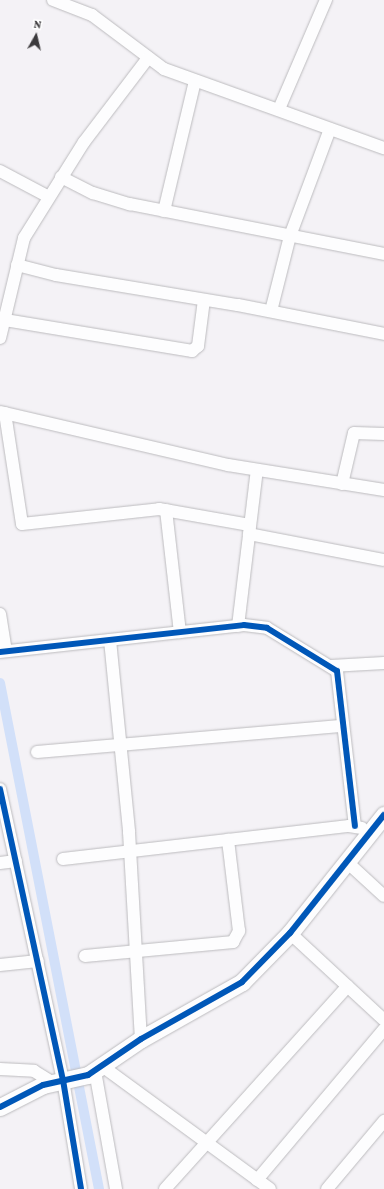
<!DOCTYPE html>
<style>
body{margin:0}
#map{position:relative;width:384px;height:1189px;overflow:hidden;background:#f4f2f6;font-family:"Crimson Pro",serif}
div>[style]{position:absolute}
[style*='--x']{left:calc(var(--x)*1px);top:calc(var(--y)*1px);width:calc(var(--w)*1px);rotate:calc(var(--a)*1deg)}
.canal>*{height:10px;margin:-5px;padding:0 5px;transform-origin:5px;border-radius:5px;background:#d2e0f9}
.roads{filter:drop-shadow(0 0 1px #bcbbbe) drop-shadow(0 0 1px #bcbbbe)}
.street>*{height:12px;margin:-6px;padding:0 6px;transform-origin:6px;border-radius:6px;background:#fdfdfe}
.secondary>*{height:17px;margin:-8.5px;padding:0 8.5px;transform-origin:8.5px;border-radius:8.5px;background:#fdfdfe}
.cycleway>*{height:6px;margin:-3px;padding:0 3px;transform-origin:3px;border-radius:3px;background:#0057b8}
span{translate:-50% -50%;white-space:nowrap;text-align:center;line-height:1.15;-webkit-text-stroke:3px #fff;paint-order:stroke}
.north{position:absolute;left:16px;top:16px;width:40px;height:40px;-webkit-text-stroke:3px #fff;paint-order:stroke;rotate:8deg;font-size:11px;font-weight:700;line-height:16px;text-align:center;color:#3c3a3d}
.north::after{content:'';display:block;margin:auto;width:14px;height:18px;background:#3c3a3d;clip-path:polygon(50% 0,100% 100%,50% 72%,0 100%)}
</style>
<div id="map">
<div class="canal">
<i style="--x:0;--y:683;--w:516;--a:78.93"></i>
</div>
<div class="roads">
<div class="street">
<i style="--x:53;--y:0;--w:42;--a:21"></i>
<i style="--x:92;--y:15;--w:90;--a:36.9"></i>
<i style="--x:164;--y:69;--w:234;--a:19.8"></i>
<i style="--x:279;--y:109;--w:119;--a:-66.7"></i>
<i style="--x:0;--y:171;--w:55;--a:28"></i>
<i style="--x:61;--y:177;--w:36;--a:27"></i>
<i style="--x:93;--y:193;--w:39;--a:17"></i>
<i style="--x:130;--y:204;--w:259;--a:11.1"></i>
<i style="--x:164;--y:211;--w:134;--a:-76.6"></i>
<i style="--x:17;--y:265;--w:40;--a:14.4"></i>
<i style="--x:56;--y:275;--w:184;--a:9.4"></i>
<i style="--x:238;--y:305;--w:149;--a:11.2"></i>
<i style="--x:271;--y:311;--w:77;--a:-75.8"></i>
<i style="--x:290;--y:236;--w:114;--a:-69.5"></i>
<i style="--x:5;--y:320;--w:190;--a:9.4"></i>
<i style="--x:192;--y:351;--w:8;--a:-40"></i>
<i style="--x:198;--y:346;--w:46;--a:-82.6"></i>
<i style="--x:0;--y:338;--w:103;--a:-76.5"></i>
<i style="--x:24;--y:238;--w:113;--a:-58"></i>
<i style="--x:84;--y:142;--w:106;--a:-52.7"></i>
<i style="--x:0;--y:412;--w:234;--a:13.1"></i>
<i style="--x:228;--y:465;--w:158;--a:9.1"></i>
<i style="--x:5;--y:413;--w:112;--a:81.3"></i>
<i style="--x:22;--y:524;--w:138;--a:-6.2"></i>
<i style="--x:159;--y:509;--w:92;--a:10"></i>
<i style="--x:342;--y:484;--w:52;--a:-76.8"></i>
<i style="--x:354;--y:433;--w:30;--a:2"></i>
<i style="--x:166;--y:510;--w:123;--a:83.5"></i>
<i style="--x:249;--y:534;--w:137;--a:10.9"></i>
<i style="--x:0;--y:614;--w:37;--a:81"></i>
<i style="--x:238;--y:626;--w:157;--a:-83.1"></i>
<i style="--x:110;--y:640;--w:193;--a:84.3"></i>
<i style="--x:129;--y:832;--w:207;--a:86.7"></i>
<i style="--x:0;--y:652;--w:245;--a:-6.3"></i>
<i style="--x:244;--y:625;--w:23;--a:7"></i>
<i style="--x:267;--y:628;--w:82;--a:31.6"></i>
<i style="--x:337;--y:671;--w:156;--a:83.4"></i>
<i style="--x:331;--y:666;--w:53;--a:-3.2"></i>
<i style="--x:37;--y:752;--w:307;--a:-4.9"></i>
<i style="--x:0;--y:789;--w:298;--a:77.8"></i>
<i style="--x:63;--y:1080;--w:110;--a:80.6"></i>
<i style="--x:63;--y:859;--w:288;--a:-6.6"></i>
<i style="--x:349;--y:826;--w:13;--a:9"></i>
<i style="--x:347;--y:862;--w:50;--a:42.6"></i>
<i style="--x:0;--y:863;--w:16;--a:-7"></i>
<i style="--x:290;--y:933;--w:128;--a:42.8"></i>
<i style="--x:85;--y:956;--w:149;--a:-5.4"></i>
<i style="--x:233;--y:942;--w:13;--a:-61"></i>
<i style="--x:239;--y:931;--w:92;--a:-96.9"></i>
<i style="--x:0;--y:965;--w:38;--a:-6"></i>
<i style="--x:102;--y:1066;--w:208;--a:36.2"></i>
<i style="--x:0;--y:1069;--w:34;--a:3"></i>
<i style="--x:34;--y:1071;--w:22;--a:32"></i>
<i style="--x:95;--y:1071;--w:120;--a:79.9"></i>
<i style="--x:257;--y:1180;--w:197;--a:-49.9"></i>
<i style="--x:165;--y:1189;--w:273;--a:-48"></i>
<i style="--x:327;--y:1189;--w:89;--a:-50"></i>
</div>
<div class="secondary">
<i style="--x:0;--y:1107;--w:48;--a:-27.1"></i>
<i style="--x:43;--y:1085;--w:46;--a:-12.5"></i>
<i style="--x:88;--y:1075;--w:64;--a:-34.2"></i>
<i style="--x:141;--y:1039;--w:116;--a:-29.4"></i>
<i style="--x:242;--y:982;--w:69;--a:-45.6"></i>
<i style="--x:290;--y:933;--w:151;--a:-51.5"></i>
</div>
</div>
<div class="cycleway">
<i style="--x:0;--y:652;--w:245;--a:-6.3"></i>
<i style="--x:244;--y:625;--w:23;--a:7"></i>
<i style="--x:267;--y:628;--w:82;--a:31.6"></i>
<i style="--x:337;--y:671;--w:156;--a:83.4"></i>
<i style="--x:0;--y:789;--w:298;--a:77.8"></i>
<i style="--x:63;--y:1080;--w:110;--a:80.6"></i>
<i style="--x:0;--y:1107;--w:48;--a:-27.1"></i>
<i style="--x:43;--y:1085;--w:46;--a:-12.5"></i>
<i style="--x:88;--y:1075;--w:64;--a:-34.2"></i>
<i style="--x:141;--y:1039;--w:116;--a:-29.4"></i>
<i style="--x:242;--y:982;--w:69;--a:-45.6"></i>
<i style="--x:290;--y:933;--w:151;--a:-51.5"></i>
</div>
<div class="north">N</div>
</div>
